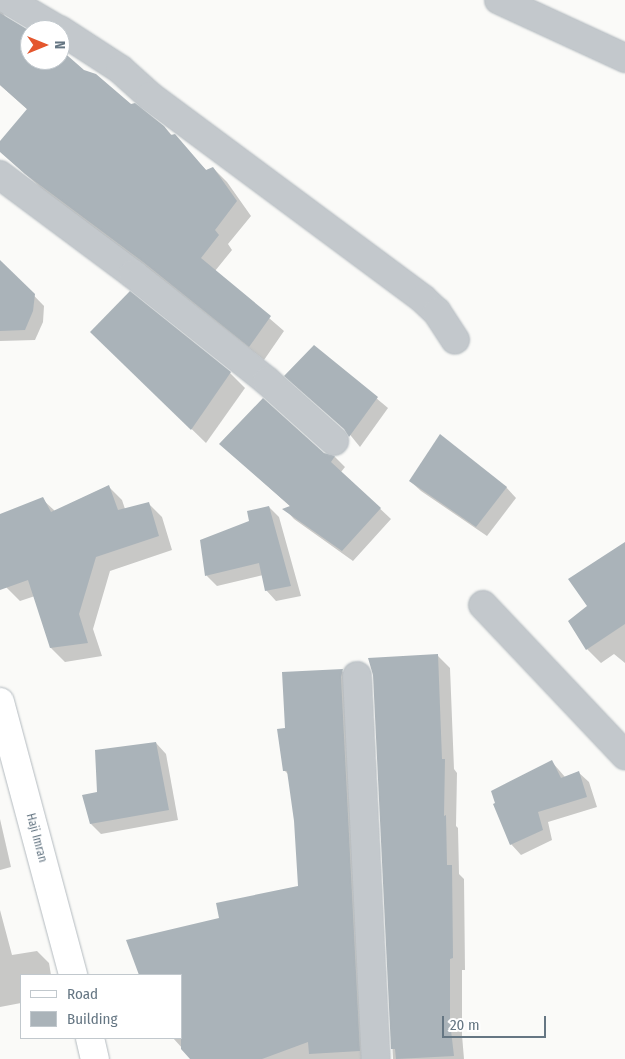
<!DOCTYPE html>
<style>
body{margin:0}
#map{position:relative;width:625px;height:1059px;overflow:hidden;background:#fafaf8;font-family:"Fira Sans Condensed",sans-serif}
div>[style]{position:absolute}
[style*='--x']{left:calc(var(--x)*1px);top:calc(var(--y)*1px);width:calc(var(--w)*1px);rotate:calc(var(--a)*1deg)}
.shadow>*{inset:0;background:#0003}
.building>*{inset:0;background:#aab3b9}
.roads{filter:drop-shadow(0 0 1px #b3babf) drop-shadow(0 0 1px #b3babf)}
.street>*{height:28px;margin:-14px;padding:0 14px;transform-origin:14px;border-radius:14px;background:#c3c8cc}
.secondary>*{height:28px;margin:-14px;padding:0 14px;transform-origin:14px;border-radius:14px;background:#fff}
span{translate:-50% -50%;white-space:nowrap;text-align:center;line-height:1.15;-webkit-text-stroke:5px #fff;paint-order:stroke}
.street-label{font-size:12px;color:#657683}
.legend{position:absolute;left:20px;top:974px;width:162px;height:65px;box-sizing:border-box;background:#fff;border:1px solid #c1c8cd;margin:0;padding:6px 9px;list-style:none;font-size:15px;color:#657683}
.legend li{display:flex;align-items:center;gap:10px;height:25px}
.legend b{width:25px;border:1px solid #c1c8cd}
.north{position:absolute;left:20px;top:20px;width:50px;height:50px;box-sizing:border-box;background:#fff;border:1px solid #c1c8cd;border-radius:50%;rotate:90deg;font-size:14px;font-weight:700;line-height:20px;text-align:center;color:#657683}
.north::after{content:'';display:block;margin:auto;width:18px;height:22px;background:#e4572e;clip-path:polygon(50% 0,100% 100%,50% 72%,0 100%)}
.scale{position:absolute;left:442px;top:1016px;width:104px;height:22px;box-sizing:border-box;border:2px solid #657683;border-top:0;padding-left:6px;font-size:15px;line-height:18px;white-space:nowrap;color:#657683;-webkit-text-stroke:4px #fff;paint-order:stroke}
</style>
<div id="map">
<div class="shadow">
<i style="clip-path:polygon(0 9px,7px 19px,30px 32px,30px 60px,60px 60px,83px 71px,164px 127px,207px 171px,213px 168px,227px 182px,251px 216px,228px 244px,232px 250px,215px 271px,284px 331px,264px 360px,158px 276px,41px 188px,0 151px,0 143px,28px 110px,0 85px)"></i>
<i style="clip-path:polygon(0 276px,15px 276px,44px 306px,43px 322px,35px 340px,0 341px)"></i>
<i style="clip-path:polygon(130px 293px,230px 373px,245px 388px,206px 443px,106px 346px)"></i>
<i style="clip-path:polygon(314px 346px,388px 408px,360px 447px,347px 431px)"></i>
<i style="clip-path:polygon(221px 444px,323px 454px,335px 457px,345px 467px,341px 472px,391px 519px,353px 561px,294px 519px,285px 509px,291px 507px)"></i>
<i style="clip-path:polygon(410px 481px,506px 487px,516px 498px,487px 536px,421px 491px)"></i>
<i style="clip-path:polygon(108px 486px,122px 500px,125px 509px,148px 503px,162px 517px,172px 550px,110px 571px,93px 629px,102px 656px,65px 662px,51px 648px,35px 596px,20px 601px,6px 587px,0 570px,0 515px,42px 499px,55px 511px)"></i>
<i style="clip-path:polygon(269px 507px,279px 517px,301px 596px,276px 601px,266px 590px,263px 575px,217px 586px,207px 576px,202px 540px,251px 522px)"></i>
<i style="clip-path:polygon(625px 544px,625px 663px,614px 654px,601px 663px,587px 649px,589px 606px)"></i>
<i style="clip-path:polygon(438px 656px,450px 668px,454px 769px,457px 773px,456px 826px,458px 828px,459px 874px,464px 879px,465px 970px,462px 970px,462px 1035px,464px 1059px,393px 1059px,374px 675px)"></i>
<i style="clip-path:polygon(342px 671px,355px 683px,371px 1059px,192px 1059px,173px 1038px,181px 1038px,181px 975px,140px 975px,128px 941px,221px 919px,299px 887px,295px 821px,289px 775px,284px 770px,286px 729px)"></i>
<i style="clip-path:polygon(156px 743px,166px 754px,178px 820px,101px 834px,91px 824px,99px 793px)"></i>
<i style="clip-path:polygon(552px 762px,565px 777px,578px 772px,589px 782px,597px 807px,548px 822px,552px 840px,521px 855px,511px 844px)"></i>
<i style="clip-path:polygon(0 819px,11px 867px,0 870px)"></i>
<i style="clip-path:polygon(0 910px,12px 955px,37px 951px,49px 963px,51px 975px,21px 975px,21px 1003px,0 1007px)"></i>
</div>
<div class="building">
<i style="clip-path:polygon(0 13px,30px 31px,30px 60px,60px 60px,60px 49px,84px 70px,96px 74px,131px 104px,135px 103px,164px 126px,171px 135px,175px 134px,206px 170px,213px 167px,237px 201px,215px 230px,219px 235px,201px 258px,271px 316px,249px 347px,143px 262px,25px 174px,0 152px,0 141px,27px 109px,0 85px)"></i>
<i style="clip-path:polygon(0 260px,35px 294px,33px 311px,25px 330px,0 331px)"></i>
<i style="clip-path:polygon(130px 291px,231px 372px,191px 430px,90px 332px)"></i>
<i style="clip-path:polygon(314px 345px,378px 397px,349px 437px,344px 429px,284px 376px)"></i>
<i style="clip-path:polygon(263px 398px,324px 453px,335px 456px,331px 462px,381px 508px,342px 551px,282px 509px,290px 506px,219px 444px)"></i>
<i style="clip-path:polygon(440px 434px,507px 487px,476px 527px,409px 481px)"></i>
<i style="clip-path:polygon(109px 485px,118px 510px,149px 502px,159px 536px,96px 557px,79px 614px,88px 643px,50px 648px,28px 580px,0 590px,0 514px,43px 497px,51px 512px)"></i>
<i style="clip-path:polygon(269px 506px,291px 586px,265px 591px,259px 563px,205px 576px,200px 540px,249px 521px,247px 511px)"></i>
<i style="clip-path:polygon(625px 542px,625px 624px,586px 650px,568px 621px,587px 606px,568px 579px)"></i>
<i style="clip-path:polygon(438px 654px,442px 759px,445px 759px,444px 816px,446px 815px,447px 865px,452px 865px,453px 958px,450px 959px,450px 1022px,454px 1056px,396px 1059px,395px 1049px,391px 1049px,373px 675px,368px 658px)"></i>
<i style="clip-path:polygon(343px 669px,341px 677px,360px 1051px,309px 1054px,308px 1042px,262px 1059px,190px 1059px,181px 1049px,181px 975px,139px 975px,126px 940px,219px 918px,216px 903px,298px 886px,294px 821px,287px 771px,283px 771px,277px 729px,285px 728px,282px 672px)"></i>
<i style="clip-path:polygon(156px 742px,169px 810px,90px 824px,82px 795px,97px 792px,95px 750px)"></i>
<i style="clip-path:polygon(552px 760px,561px 778px,579px 771px,587px 797px,538px 812px,543px 830px,510px 845px,493px 804px,495px 803px,491px 791px)"></i>
</div>
<div class="roads">
<div class="street">
<i style="--x:8;--y:0;--w:59;--a:30.5"></i>
<i style="--x:499;--y:0;--w:139;--a:24.7"></i>
<i style="--x:60;--y:30;--w:72;--a:33"></i>
<i style="--x:120;--y:69;--w:40;--a:42"></i>
<i style="--x:150;--y:96;--w:340;--a:36.6"></i>
<i style="--x:423;--y:299;--w:19;--a:43"></i>
<i style="--x:437;--y:312;--w:33;--a:57"></i>
<i style="--x:0;--y:175;--w:166;--a:36.7"></i>
<i style="--x:133;--y:274;--w:171;--a:38.6"></i>
<i style="--x:267;--y:381;--w:90;--a:41.8"></i>
<i style="--x:483;--y:605;--w:207;--a:46.6"></i>
<i style="--x:357;--y:676;--w:383;--a:87.2"></i>
</div>
<div class="secondary">
<i style="--x:0;--y:702;--w:283;--a:75"></i>
<i style="--x:90;--y:1038;--w:22;--a:77"></i>
</div>
</div>
<div class="street-label">
<span style="left:36px;top:838px;rotate:75deg">Haji Imran</span>
</div>
<ul class="legend">
<li><b style="height:6px;background:#fff"></b>Road</li>
<li><b style="height:14px;background:#aab3b9"></b>Building</li>
</ul>
<div class="north">N</div>
<div class="scale">20 m</div>
</div>
